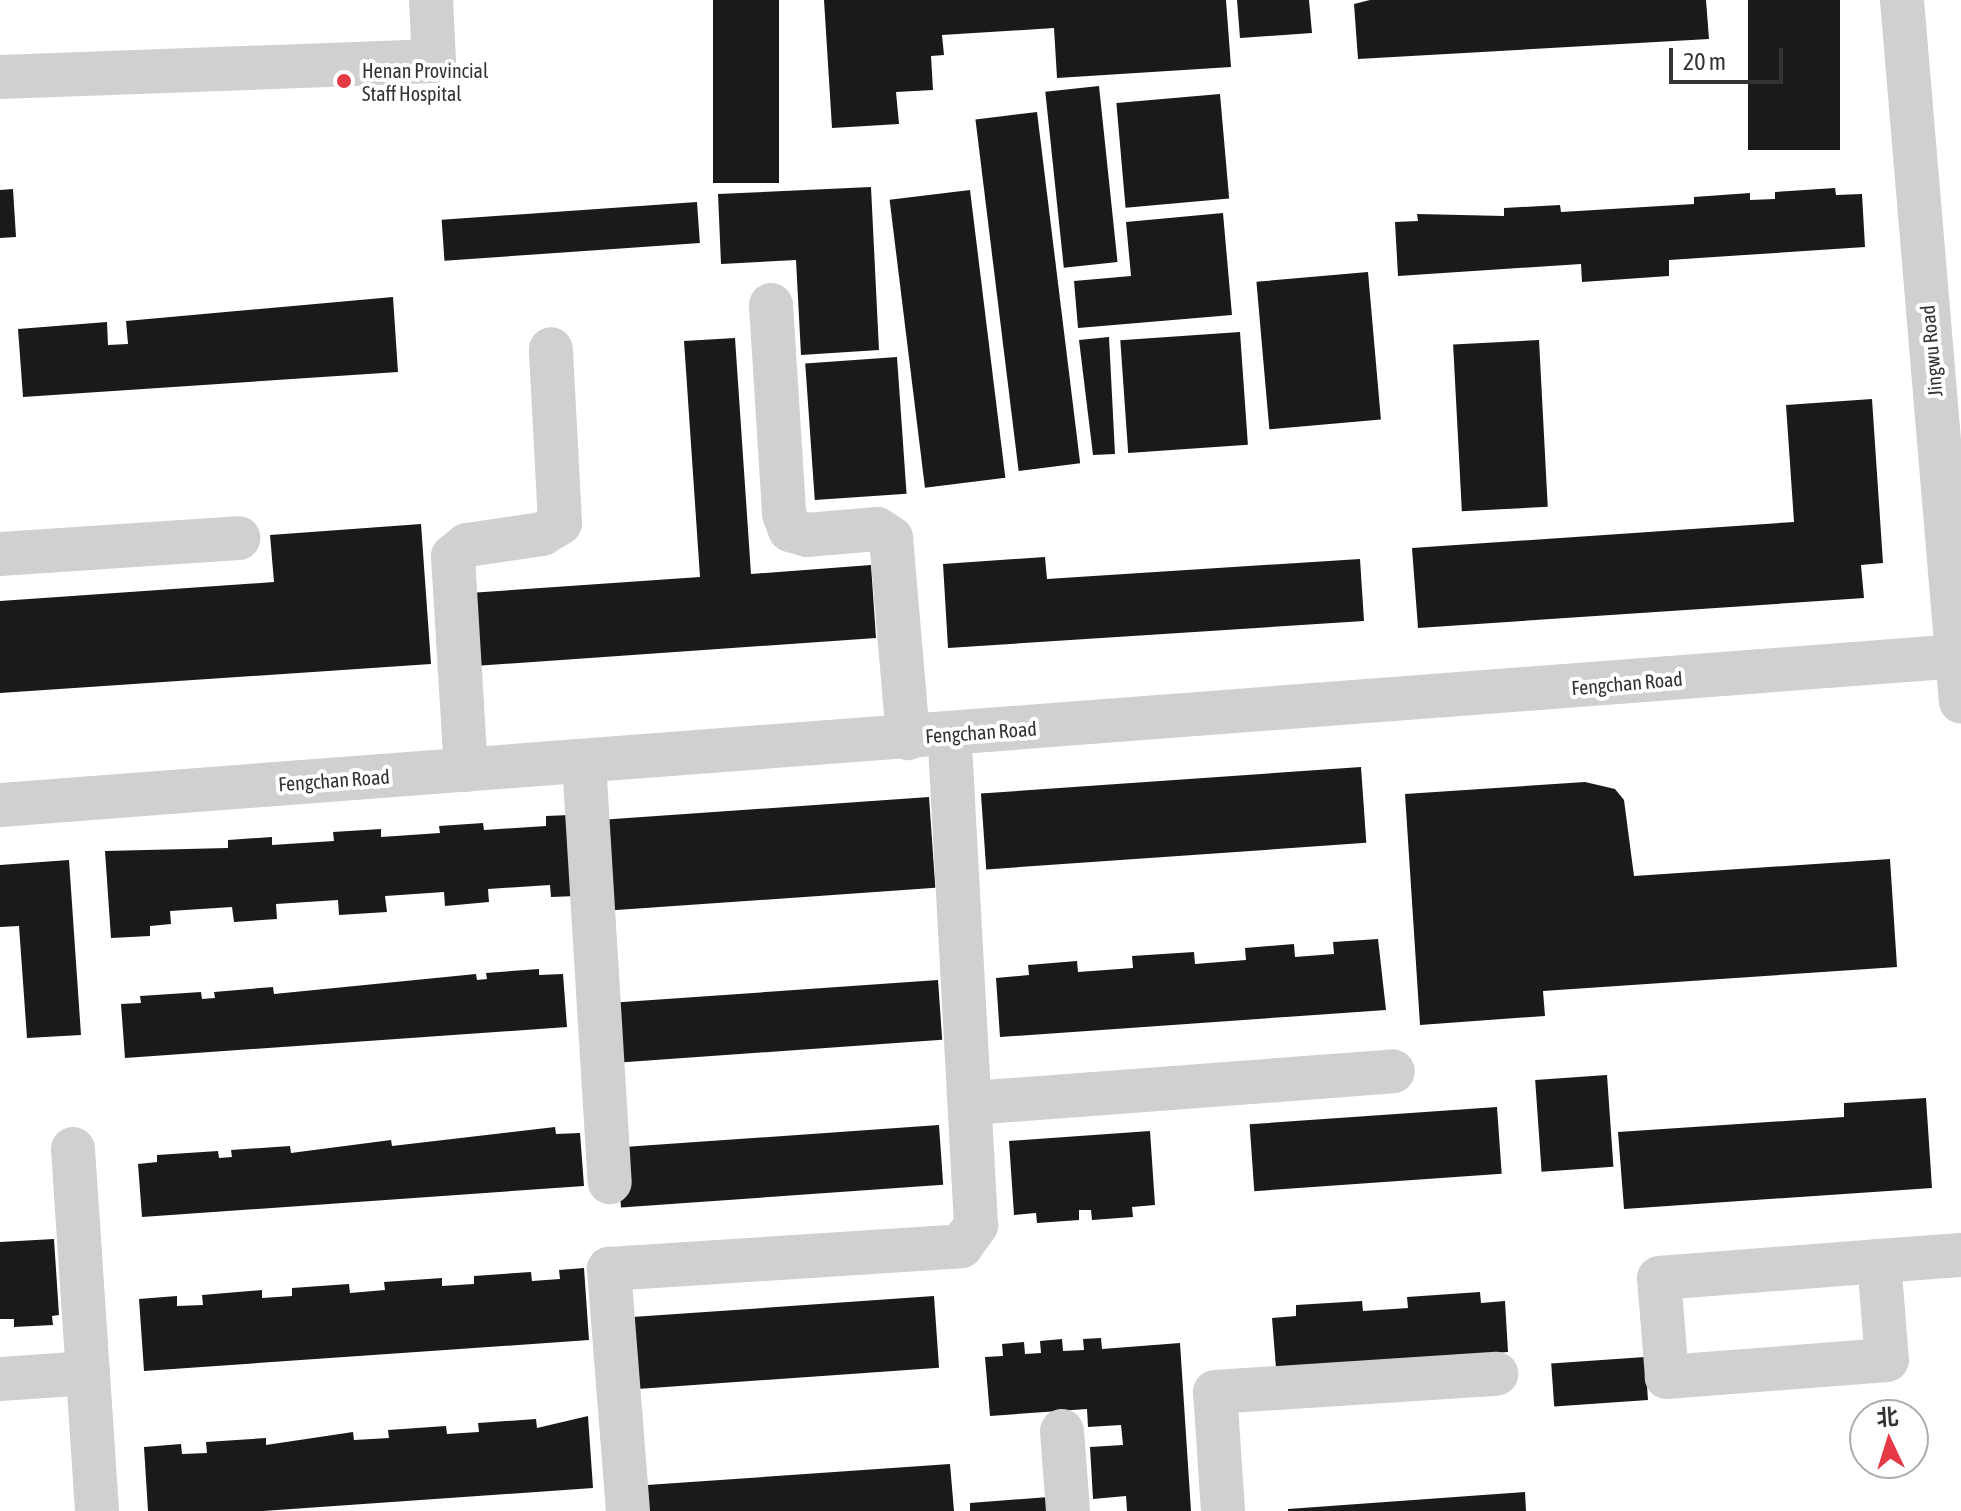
<!DOCTYPE html>
<meta charset="utf-8">
<style>
body{margin:0}
#map{position:relative;width:1961px;height:1511px;overflow:hidden;background:#fff;font-family:"Asap Condensed","Noto Sans SC",sans-serif}
div>[style]{position:absolute}
[style*='--x']{left:calc(var(--x)*1px);top:calc(var(--y)*1px);width:calc(var(--w)*1px);rotate:calc(var(--a)*1deg)}
.building>*{inset:0;background:#1a1a1a;transform-origin:0 0}
.minor>*{height:44px;margin:-22px;padding:0 22px;transform-origin:22px;border-radius:22px;background:#d0d0d0}
.dots>*{width:22px;height:22px;translate:-50% -50%;box-sizing:border-box;border:4px solid #fff;border-radius:50%}
span{translate:-50% -50%;white-space:nowrap;text-align:center;line-height:1.15;-webkit-text-stroke:8px #fff;paint-order:stroke}
.poi-label{font-size:20px;color:#333}
.left{translate:0 -50%;text-align:left}
.street-label{font-size:20px;color:#333}
.north{position:absolute;left:1849px;top:1399px;width:80px;height:80px;box-sizing:border-box;background:#fff;border:2px solid #adadad;border-radius:50%;rotate:356deg;font-size:22px;font-weight:700;line-height:32px;text-align:center;color:#333}
.north::after{content:'';display:block;margin:auto;width:28px;height:36px;background:#e63946;clip-path:polygon(50% 0,100% 100%,50% 72%,0 100%)}
.scale{position:absolute;left:1669px;top:48px;width:114px;height:36px;box-sizing:border-box;border:4px solid #333;border-top:0;padding-left:10px;font-size:24px;line-height:28px;white-space:nowrap;color:#333;-webkit-text-stroke:6px #fff;paint-order:stroke}
</style>
<div id="map">
<div class="building">
<i style="left:713px;top:0;width:66px;height:183px"></i>
<i style="clip-path:polygon(824px 0,1226px 0,1231px 67px,1057px 78px,1054px 28px,942px 35px,944px 55px,931px 56px,933px 90px,896px 92px,899px 124px,832px 128px)"></i>
<i style="clip-path:polygon(1237px 0,1309px 0,1312px 33px,1240px 38px)"></i>
<i style="clip-path:polygon(1370px 0,1706px 0,1709px 39px,1358px 59px,1354px 4px)"></i>
<i style="left:1748px;top:0;width:92px;height:150px"></i>
<i style="left:1099px;top:86px;width:177px;height:54px;rotate:84deg"></i>
<i style="left:1220px;top:94px;width:105px;height:104px;rotate:85deg"></i>
<i style="left:1037px;top:112px;width:354px;height:62px;rotate:83deg"></i>
<i style="clip-path:polygon(871px 187px,879px 350px,801px 355px,796px 260px,721px 264px,718px 194px)"></i>
<i style="clip-path:polygon(1835px 188px,1836px 195px,1862px 194px,1865px 247px,1669px 260px,1669px 276px,1582px 282px,1581px 264px,1398px 276px,1395px 222px,1418px 221px,1417px 214px,1504px 216px,1504px 208px,1560px 205px,1561px 212px,1578px 211px,1694px 204px,1694px 197px,1750px 193px,1750px 200px,1775px 199px,1775px 192px)"></i>
<i style="clip-path:polygon(13px 189px,16px 237px,0 238px,0 190px)"></i>
<i style="left:970px;top:190px;width:290px;height:81px;rotate:83deg"></i>
<i style="left:697px;top:202px;width:41px;height:256px;rotate:86deg"></i>
<i style="clip-path:polygon(1223px 213px,1232px 315px,1078px 328px,1074px 281px,1131px 276px,1126px 222px)"></i>
<i style="left:1368px;top:272px;width:148px;height:112px;rotate:85deg"></i>
<i style="clip-path:polygon(393px 297px,398px 372px,23px 397px,18px 329px,107px 322px,108px 345px,128px 344px,126px 321px)"></i>
<i style="left:1240px;top:332px;width:113px;height:120px;rotate:86deg"></i>
<i style="clip-path:polygon(1109px 337px,1115px 454px,1093px 455px,1079px 340px)"></i>
<i style="clip-path:polygon(735px 338px,751px 574px,871px 565px,876px 638px,474px 666px,469px 593px,700px 577px,684px 341px)"></i>
<i style="left:1539px;top:340px;width:167px;height:86px;rotate:87deg"></i>
<i style="left:897px;top:357px;width:137px;height:92px;rotate:86deg"></i>
<i style="clip-path:polygon(1872px 399px,1883px 563px,1861px 565px,1864px 598px,1418px 628px,1412px 548px,1794px 522px,1786px 405px)"></i>
<i style="clip-path:polygon(421px 524px,431px 664px,0 693px,0 601px,274px 582px,270px 535px)"></i>
<i style="clip-path:polygon(1045px 557px,1047px 579px,1360px 559px,1364px 621px,948px 648px,943px 564px)"></i>
<i style="left:1361px;top:767px;width:76px;height:381px;rotate:86deg"></i>
<i style="clip-path:polygon(1585px 782px,1615px 789px,1624px 800px,1634px 876px,1890px 859px,1897px 967px,1543px 991px,1545px 1016px,1420px 1025px,1405px 794px)"></i>
<i style="left:929px;top:797px;width:91px;height:327px;rotate:86deg"></i>
<i style="clip-path:polygon(570px 815px,576px 896px,551px 897px,550px 885px,488px 889px,489px 902px,445px 906px,444px 892px,385px 896px,387px 912px,339px 915px,338px 900px,276px 904px,277px 919px,234px 922px,232px 907px,170px 911px,171px 924px,150px 926px,150px 936px,111px 938px,105px 851px,228px 848px,228px 840px,272px 837px,272px 845px,334px 841px,333px 832px,381px 829px,381px 837px,440px 833px,439px 826px,483px 823px,484px 830px,546px 826px,546px 816px)"></i>
<i style="clip-path:polygon(69px 860px,81px 1035px,27px 1038px,19px 926px,0 927px,0 865px)"></i>
<i style="clip-path:polygon(1378px 939px,1386px 1010px,1000px 1037px,996px 978px,1029px 975px,1028px 965px,1077px 961px,1078px 972px,1133px 968px,1132px 956px,1194px 952px,1195px 964px,1246px 960px,1245px 948px,1294px 944px,1295px 957px,1334px 954px,1333px 942px)"></i>
<i style="clip-path:polygon(539px 969px,539px 975px,563px 974px,567px 1027px,125px 1058px,121px 1004px,141px 1003px,140px 996px,201px 992px,202px 999px,215px 998px,214px 992px,273px 987px,274px 994px,476px 974px,477px 980px,487px 979px,486px 973px)"></i>
<i style="left:938px;top:980px;width:60px;height:323px;rotate:86deg"></i>
<i style="left:1607px;top:1075px;width:92px;height:72px;rotate:86deg"></i>
<i style="clip-path:polygon(1926px 1098px,1932px 1188px,1624px 1209px,1618px 1132px,1844px 1117px,1844px 1103px)"></i>
<i style="left:1497px;top:1107px;width:67px;height:248px;rotate:86deg"></i>
<i style="left:939px;top:1125px;width:60px;height:323px;rotate:86deg"></i>
<i style="clip-path:polygon(555px 1127px,556px 1134px,580px 1133px,584px 1186px,142px 1217px,138px 1164px,157px 1162px,157px 1155px,218px 1151px,219px 1158px,232px 1157px,231px 1150px,290px 1146px,291px 1153px,391px 1140px,392px 1146px)"></i>
<i style="clip-path:polygon(1150px 1131px,1155px 1205px,1132px 1207px,1133px 1217px,1092px 1220px,1091px 1210px,1079px 1210px,1079px 1220px,1037px 1223px,1036px 1213px,1014px 1215px,1009px 1141px)"></i>
<i style="clip-path:polygon(54px 1239px,59px 1315px,52px 1316px,53px 1325px,14px 1327px,14px 1319px,0 1319px,0 1242px)"></i>
<i style="clip-path:polygon(584px 1268px,589px 1340px,144px 1371px,139px 1299px,177px 1296px,177px 1306px,203px 1305px,202px 1295px,262px 1290px,262px 1298px,292px 1296px,292px 1288px,349px 1284px,350px 1293px,385px 1290px,384px 1282px,442px 1278px,442px 1286px,474px 1284px,474px 1276px,531px 1272px,532px 1281px,560px 1279px,559px 1270px)"></i>
<i style="clip-path:polygon(1480px 1292px,1481px 1303px,1505px 1301px,1508px 1352px,1276px 1368px,1272px 1318px,1296px 1316px,1296px 1305px,1362px 1301px,1363px 1311px,1408px 1308px,1407px 1297px)"></i>
<i style="left:934px;top:1296px;width:72px;height:306px;rotate:86deg"></i>
<i style="clip-path:polygon(1101px 1338px,1102px 1349px,1180px 1343px,1191px 1511px,1127px 1511px,1126px 1496px,1093px 1499px,1090px 1447px,1123px 1445px,1121px 1425px,1088px 1427px,1087px 1409px,990px 1416px,985px 1357px,1003px 1356px,1002px 1344px,1024px 1342px,1025px 1354px,1041px 1353px,1040px 1341px,1062px 1339px,1063px 1351px,1084px 1350px,1083px 1339px)"></i>
<i style="left:1645px;top:1357px;width:43px;height:94px;rotate:86deg"></i>
<i style="clip-path:polygon(588px 1416px,593px 1488px,263px 1511px,148px 1511px,144px 1447px,181px 1444px,182px 1454px,207px 1453px,206px 1442px,266px 1438px,266px 1445px,353px 1432px,354px 1440px,389px 1438px,388px 1430px,446px 1426px,447px 1434px,479px 1432px,478px 1423px,536px 1419px,537px 1428px)"></i>
<i style="clip-path:polygon(950px 1464px,954px 1511px,649px 1511px,647px 1485px)"></i>
<i style="clip-path:polygon(1525px 1492px,1526px 1511px,1288px 1511px,1288px 1509px)"></i>
<i style="clip-path:polygon(1049px 1497px,1050px 1511px,970px 1511px,970px 1503px)"></i>
</div>
<div class="minor">
<i style="--x:1902;--y:0;--w:704;--a:85.2"></i>
<i style="--x:0;--y:77;--w:434;--a:-2.1"></i>
<i style="--x:434;--y:61;--w:61;--a:-92.8"></i>
<i style="--x:771;--y:305;--w:209;--a:86.4"></i>
<i style="--x:784;--y:514;--w:17;--a:69"></i>
<i style="--x:790;--y:530;--w:18;--a:16"></i>
<i style="--x:807;--y:535;--w:70;--a:-4.9"></i>
<i style="--x:877;--y:529;--w:17;--a:33"></i>
<i style="--x:891;--y:538;--w:201;--a:85.1"></i>
<i style="--x:0;--y:554;--w:239;--a:-3.8"></i>
<i style="--x:584;--y:762;--w:421;--a:86.5"></i>
<i style="--x:466;--y:770;--w:214;--a:-93.5"></i>
<i style="--x:453;--y:556;--w:18;--a:-38"></i>
<i style="--x:467;--y:545;--w:76;--a:-8.3"></i>
<i style="--x:542;--y:534;--w:21;--a:-31"></i>
<i style="--x:560;--y:523;--w:174;--a:-93"></i>
<i style="--x:0;--y:805;--w:1967;--a:-4.35"></i>
<i style="--x:972;--y:1103;--w:422;--a:-4.3"></i>
<i style="--x:73;--y:1149;--w:363;--a:86.2"></i>
<i style="--x:1879;--y:1261;--w:99;--a:85.4"></i>
<i style="--x:1887;--y:1360;--w:221;--a:175.6"></i>
<i style="--x:1667;--y:1377;--w:99;--a:-94.6"></i>
<i style="--x:1659;--y:1278;--w:221;--a:-4.4"></i>
<i style="--x:1879;--y:1261;--w:82;--a:-4.2"></i>
<i style="--x:0;--y:1379;--w:88;--a:-3.9"></i>
<i style="--x:1062;--y:1431;--w:80;--a:85.7"></i>
<i style="--x:628;--y:1511;--w:243;--a:-94.5"></i>
<i style="--x:609;--y:1269;--w:353;--a:-3.7"></i>
<i style="--x:961;--y:1246;--w:26;--a:-54"></i>
<i style="--x:976;--y:1225;--w:492;--a:-93.1"></i>
<i style="--x:1223;--y:1511;--w:119;--a:-93.8"></i>
<i style="--x:1215;--y:1392;--w:282;--a:-3.7"></i>
</div>
<div class="dots">
<i style="left:344px;top:81px;background:#e63946"></i>
</div>
<div class="poi-label">
<span class="left" style="left:362px;top:82px">Henan Provincial<br>Staff Hospital</span>
</div>
<div class="street-label">
<span style="left:1931px;top:351px;rotate:-95deg">Jingwu Road</span>
<span style="left:1627px;top:683px;rotate:-5deg">Fengchan Road</span>
<span style="left:981px;top:732px;rotate:-4deg">Fengchan Road</span>
<span style="left:334px;top:780px;rotate:-4deg">Fengchan Road</span>
</div>
<div class="north">北</div>
<div class="scale">20 m</div>
</div>
